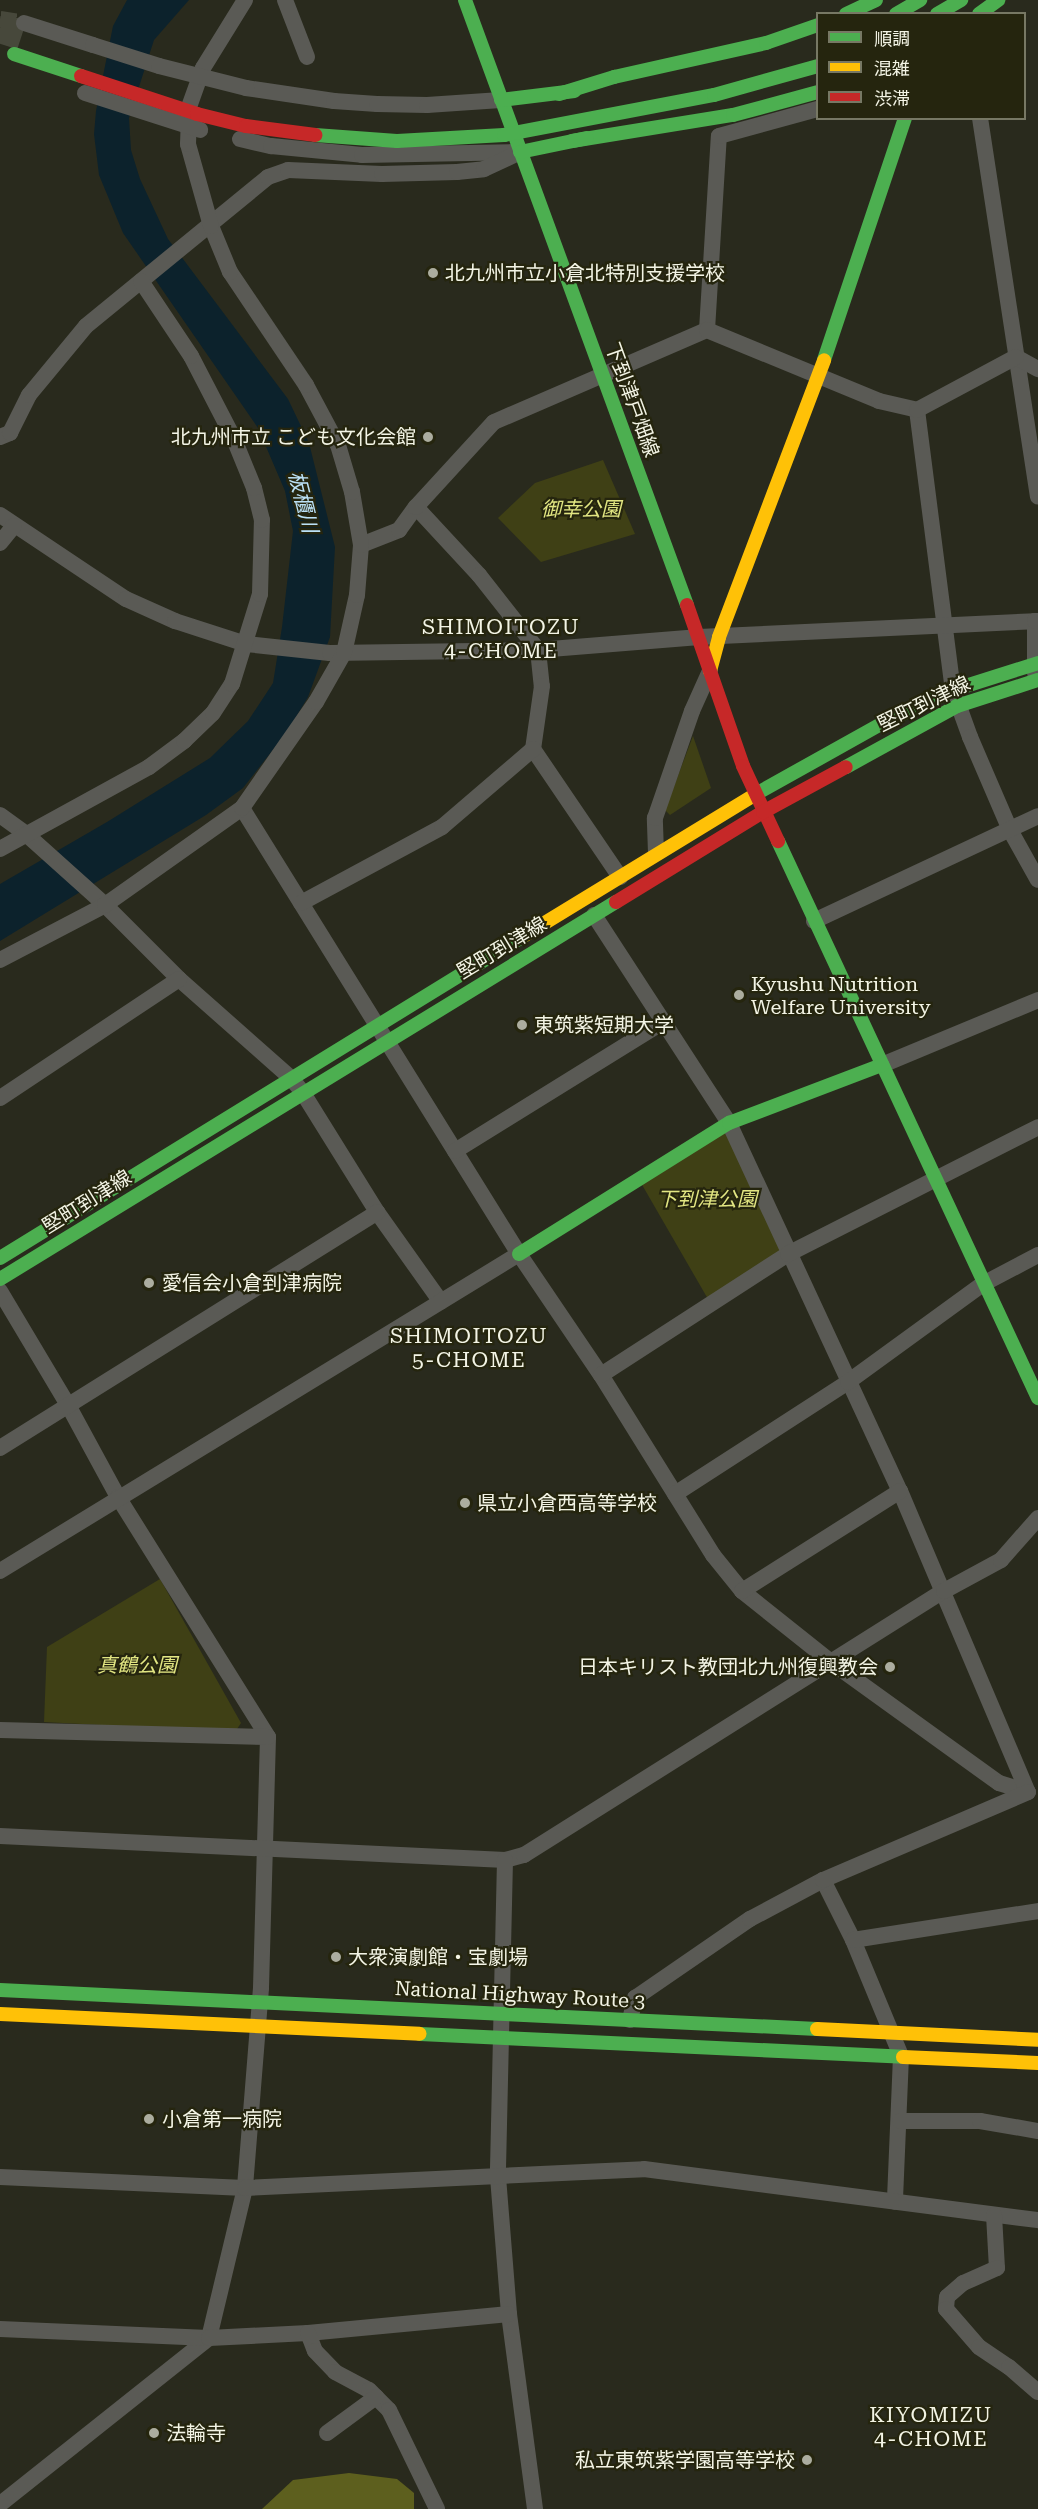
<!DOCTYPE html>
<meta charset="utf-8">
<style>
body{margin:0}
#map{position:relative;width:1038px;height:2509px;overflow:hidden;background:#292a1d;font-family:"Roboto Serif","Noto Sans JP",serif}
div>[style]{position:absolute}
[style*='--x']{left:calc(var(--x)*1px);top:calc(var(--y)*1px);width:calc(var(--w)*1px);rotate:calc(var(--a)*1deg)}
.green>*{inset:0;background:#3f4015}
.forest>*{inset:0;background:#5d5f1e}
.water>*{inset:0;background:#0c222c}
.street-tunnel>*{height:16px;margin-top:-8px;transform-origin:0;background:repeating-linear-gradient(90deg,#47483b 0 16px,transparent 0 24px)}
.highway-tunnel>*{height:30px;margin-top:-15px;transform-origin:0;background:repeating-linear-gradient(90deg,#47483b 0 30px,transparent 0 45px)}
.street>*{height:16px;margin:-8px;padding:0 8px;transform-origin:8px;border-radius:8px;background:#5a5a55}
.fast>*{height:14px;margin:-7px;padding:0 7px;transform-origin:7px;border-radius:7px;background:#4caf50}
.slow>*{height:14px;margin:-7px;padding:0 7px;transform-origin:7px;border-radius:7px;background:#ffc107}
.jam>*{height:14px;margin:-7px;padding:0 7px;transform-origin:7px;border-radius:7px;background:#c62828}
.street-bridge>*{height:16px;margin:-8px;padding:0 8px;transform-origin:8px;border-radius:8px;background:#5a5a55}
.fast-bridge>*{height:14px;margin:-7px;padding:0 7px;transform-origin:7px;border-radius:7px;background:#4caf50}
.jam-bridge>*{height:14px;margin:-7px;padding:0 7px;transform-origin:7px;border-radius:7px;background:#c62828}
.dots>*{width:16px;height:16px;translate:-50% -50%;box-sizing:border-box;border:3px solid #25250e;border-radius:50%}
span{translate:-50% -50%;white-space:nowrap;text-align:center;line-height:1.15;-webkit-text-stroke:4.5px #25250e;paint-order:stroke}
.poi-label{font-size:20px;color:#f3f4e5}
.left{translate:0 -50%;text-align:left}
.right{translate:-100% -50%;text-align:right}
.street-label{font-size:20px;color:#f3f4e5}
.park-label{font-size:20px;color:#e2e682;font-style:italic}
.water-label{font-size:21px;color:#bbe1f6;font-style:italic}
.neighbourhood-label{font-size:21px;color:#f3f4e5;letter-spacing:1.5px}
.legend{position:absolute;left:816px;top:12px;width:210px;height:108px;box-sizing:border-box;background:#25250e;border:2px solid #777864;margin:0;padding:8px 10px;list-style:none;font-size:18px;color:#f3f4e5}
.legend li{display:flex;align-items:center;gap:12px;height:30px}
.legend b{width:30px;border:2px solid #777864}
</style>
<div id="map">
<div class="green">
<i style="clip-path:polygon(603px 460px,635px 534px,541px 562px,498px 518px,535px 483px)"></i>
<i style="clip-path:polygon(693px 736px,711px 788px,670px 815px,665px 810px)"></i>
<i style="clip-path:polygon(728px 1128px,787px 1261px,712px 1306px,641px 1183px)"></i>
<i style="clip-path:polygon(160px 1579px,241px 1723px,235px 1732px,44px 1722px,47px 1647px)"></i>
</div>
<div class="forest">
<i style="clip-path:polygon(349px 2473px,397px 2479px,414px 2493px,414px 2509px,262px 2509px,293px 2480px)"></i>
</div>
<div class="water">
<i style="clip-path:polygon(127px 0,189px 0,154px 40px,129px 118px,131px 150px,140px 179px,168px 239px,288px 399px,309px 443px,335px 547px,330px 637px,308px 697px,287px 732px,243px 788px,206px 815px,0 941px,0 884px,107px 822px,210px 758px,248px 721px,273px 683px,282px 627px,293px 531px,285px 491px,258px 428px,123px 233px,99px 175px,94px 134px,96px 111px,113px 26px)"></i>
</div>
<div class="street-tunnel">
<i style="--x:0;--y:19;--w:24;--a:9"></i>
</div>
<div class="highway-tunnel">
<i style="--x:0;--y:28;--w:23;--a:18"></i>
</div>
<div class="street">
<i style="--x:285;--y:0;--w:61;--a:68.9"></i>
<i style="--x:24;--y:23;--w:72;--a:17.7"></i>
<i style="--x:246;--y:88;--w:89;--a:8.4"></i>
<i style="--x:334;--y:101;--w:43;--a:4"></i>
<i style="--x:377;--y:104;--w:50;--a:1.1"></i>
<i style="--x:427;--y:105;--w:74;--a:-3.9"></i>
<i style="--x:980;--y:118;--w:383;--a:81.3"></i>
<i style="--x:240;--y:139;--w:32;--a:13"></i>
<i style="--x:271;--y:146;--w:91;--a:5.6"></i>
<i style="--x:362;--y:155;--w:151;--a:-1.1"></i>
<i style="--x:707;--y:330;--w:194;--a:-86.5"></i>
<i style="--x:719;--y:136;--w:103;--a:-15.3"></i>
<i style="--x:1016;--y:357;--w:25;--a:29"></i>
<i style="--x:917;--y:410;--w:282;--a:82.7"></i>
<i style="--x:953;--y:690;--w:50;--a:70.1"></i>
<i style="--x:970;--y:737;--w:101;--a:66.7"></i>
<i style="--x:1010;--y:830;--w:57;--a:60.8"></i>
<i style="--x:0;--y:437;--w:11;--a:-22"></i>
<i style="--x:10;--y:433;--w:42;--a:-63.4"></i>
<i style="--x:29;--y:395;--w:89;--a:-50.4"></i>
<i style="--x:86;--y:326;--w:235;--a:-39.3"></i>
<i style="--x:268;--y:177;--w:21;--a:-19"></i>
<i style="--x:288;--y:170;--w:94;--a:2.4"></i>
<i style="--x:382;--y:174;--w:75;--a:-1.5"></i>
<i style="--x:457;--y:172;--w:27;--a:-6"></i>
<i style="--x:484;--y:169;--w:40;--a:-25"></i>
<i style="--x:416;--y:507;--w:93;--a:47.2"></i>
<i style="--x:479;--y:575;--w:95;--a:51.8"></i>
<i style="--x:538;--y:650;--w:36;--a:84"></i>
<i style="--x:542;--y:686;--w:64;--a:98.1"></i>
<i style="--x:533;--y:749;--w:155;--a:55.8"></i>
<i style="--x:0;--y:515;--w:151;--a:33.7"></i>
<i style="--x:126;--y:599;--w:54;--a:24.2"></i>
<i style="--x:175;--y:621;--w:75;--a:17.9"></i>
<i style="--x:246;--y:644;--w:84;--a:6.1"></i>
<i style="--x:330;--y:653;--w:208;--a:-0.8"></i>
<i style="--x:538;--y:650;--w:162;--a:-4.6"></i>
<i style="--x:699;--y:637;--w:336;--a:-2.7"></i>
<i style="--x:0;--y:543;--w:22;--a:-51"></i>
<i style="--x:361;--y:545;--w:41;--a:-21.5"></i>
<i style="--x:399;--y:530;--w:29;--a:-54"></i>
<i style="--x:416;--y:507;--w:115;--a:-47.5"></i>
<i style="--x:494;--y:422;--w:232;--a:-23.4"></i>
<i style="--x:707;--y:330;--w:186;--a:22.4"></i>
<i style="--x:879;--y:401;--w:39;--a:13"></i>
<i style="--x:917;--y:410;--w:112;--a:-28.2"></i>
<i style="--x:1035;--y:673;--w:52;--a:-90"></i>
<i style="--x:1035;--y:621;--w:3;--a:0"></i>
<i style="--x:242;--y:808;--w:525;--a:58.16"></i>
<i style="--x:519;--y:1254;--w:146;--a:55.9"></i>
<i style="--x:601;--y:1375;--w:212;--a:58.1"></i>
<i style="--x:713;--y:1555;--w:46;--a:51.1"></i>
<i style="--x:742;--y:1591;--w:114;--a:38.6"></i>
<i style="--x:831;--y:1662;--w:207;--a:35.8"></i>
<i style="--x:999;--y:1783;--w:30;--a:17"></i>
<i style="--x:0;--y:815;--w:32;--a:36"></i>
<i style="--x:26;--y:834;--w:106;--a:41.9"></i>
<i style="--x:105;--y:905;--w:105;--a:45"></i>
<i style="--x:179;--y:979;--w:149;--a:41.5"></i>
<i style="--x:291;--y:1078;--w:19;--a:51"></i>
<i style="--x:303;--y:1093;--w:140;--a:58.1"></i>
<i style="--x:377;--y:1212;--w:110;--a:54.6"></i>
<i style="--x:0;--y:849;--w:170;--a:-28.8"></i>
<i style="--x:149;--y:767;--w:44;--a:-36.6"></i>
<i style="--x:184;--y:741;--w:40;--a:-44"></i>
<i style="--x:213;--y:713;--w:35;--a:-57"></i>
<i style="--x:232;--y:684;--w:94;--a:-72.7"></i>
<i style="--x:260;--y:594;--w:74;--a:-88.5"></i>
<i style="--x:262;--y:520;--w:33;--a:-104"></i>
<i style="--x:254;--y:488;--w:53;--a:-112.2"></i>
<i style="--x:234;--y:439;--w:93;--a:-117.4"></i>
<i style="--x:191;--y:356;--w:90;--a:-123.7"></i>
<i style="--x:656;--y:853;--w:35;--a:-92"></i>
<i style="--x:655;--y:818;--w:113;--a:-70.9"></i>
<i style="--x:692;--y:711;--w:44;--a:-65.8"></i>
<i style="--x:301;--y:903;--w:160;--a:-28.3"></i>
<i style="--x:442;--y:827;--w:120;--a:-40.6"></i>
<i style="--x:594;--y:915;--w:248;--a:57"></i>
<i style="--x:729;--y:1123;--w:406;--a:65.1"></i>
<i style="--x:900;--y:1491;--w:327;--a:67"></i>
<i style="--x:814;--y:921;--w:247;--a:-25.1"></i>
<i style="--x:0;--y:960;--w:119;--a:-27.6"></i>
<i style="--x:105;--y:905;--w:168;--a:-35.3"></i>
<i style="--x:242;--y:808;--w:129;--a:-55.1"></i>
<i style="--x:316;--y:702;--w:56;--a:-60.3"></i>
<i style="--x:344;--y:653;--w:59;--a:-77.4"></i>
<i style="--x:357;--y:595;--w:50;--a:-85.4"></i>
<i style="--x:361;--y:545;--w:54;--a:-99.6"></i>
<i style="--x:352;--y:492;--w:49;--a:-106.6"></i>
<i style="--x:338;--y:445;--w:68;--a:-118.1"></i>
<i style="--x:306;--y:385;--w:136;--a:-123.9"></i>
<i style="--x:230;--y:272;--w:50;--a:-112.4"></i>
<i style="--x:211;--y:226;--w:85;--a:-105.7"></i>
<i style="--x:188;--y:144;--w:37;--a:-88"></i>
<i style="--x:189;--y:107;--w:41;--a:-70.3"></i>
<i style="--x:203;--y:68;--w:80;--a:-58.3"></i>
<i style="--x:882;--y:1065;--w:169;--a:-22.6"></i>
<i style="--x:0;--y:1098;--w:215;--a:-33.6"></i>
<i style="--x:455;--y:1151;--w:245;--a:-31.8"></i>
<i style="--x:0;--y:1291;--w:133;--a:59.2"></i>
<i style="--x:68;--y:1405;--w:105;--a:61.5"></i>
<i style="--x:118;--y:1497;--w:283;--a:58"></i>
<i style="--x:268;--y:1737;--w:251;--a:91.6"></i>
<i style="--x:261;--y:1988;--w:201;--a:94.6"></i>
<i style="--x:245;--y:2188;--w:154;--a:103.5"></i>
<i style="--x:209;--y:2338;--w:267;--a:141.5"></i>
<i style="--x:601;--y:1375;--w:223;--a:-32.9"></i>
<i style="--x:788;--y:1254;--w:280;--a:-26.9"></i>
<i style="--x:0;--y:1448;--w:445;--a:-32"></i>
<i style="--x:675;--y:1494;--w:206;--a:-32.9"></i>
<i style="--x:848;--y:1382;--w:167;--a:-36"></i>
<i style="--x:983;--y:1284;--w:62;--a:-27.8"></i>
<i style="--x:0;--y:1571;--w:608;--a:-31.42"></i>
<i style="--x:742;--y:1591;--w:187;--a:-32.3"></i>
<i style="--x:0;--y:1730;--w:268;--a:1.5"></i>
<i style="--x:0;--y:1836;--w:506;--a:2.72"></i>
<i style="--x:505;--y:1860;--w:20;--a:-15"></i>
<i style="--x:524;--y:1855;--w:496;--a:-32.2"></i>
<i style="--x:944;--y:1591;--w:65;--a:-28.5"></i>
<i style="--x:1001;--y:1560;--w:56;--a:-48.6"></i>
<i style="--x:505;--y:1860;--w:317;--a:91.3"></i>
<i style="--x:498;--y:2177;--w:137;--a:85.4"></i>
<i style="--x:509;--y:2314;--w:197;--a:82.4"></i>
<i style="--x:823;--y:1880;--w:67;--a:63.4"></i>
<i style="--x:853;--y:1940;--w:126;--a:67.5"></i>
<i style="--x:901;--y:2056;--w:146;--a:92.4"></i>
<i style="--x:853;--y:1940;--w:187;--a:-8.9"></i>
<i style="--x:630;--y:2020;--w:23;--a:-77"></i>
<i style="--x:635;--y:1998;--w:140;--a:-34.5"></i>
<i style="--x:750;--y:1919;--w:83;--a:-28.1"></i>
<i style="--x:823;--y:1880;--w:223;--a:-23.2"></i>
<i style="--x:900;--y:2121;--w:80;--a:0"></i>
<i style="--x:980;--y:2121;--w:59;--a:9.8"></i>
<i style="--x:0;--y:2177;--w:245;--a:2.6"></i>
<i style="--x:245;--y:2188;--w:399;--a:-2.7"></i>
<i style="--x:644;--y:2169;--w:397;--a:7.4"></i>
<i style="--x:994;--y:2215;--w:53;--a:86.8"></i>
<i style="--x:997;--y:2268;--w:37;--a:156"></i>
<i style="--x:963;--y:2283;--w:21;--a:139"></i>
<i style="--x:947;--y:2297;--w:12;--a:95"></i>
<i style="--x:946;--y:2309;--w:50;--a:49"></i>
<i style="--x:979;--y:2347;--w:36;--a:34"></i>
<i style="--x:1009;--y:2367;--w:38;--a:41"></i>
<i style="--x:0;--y:2329;--w:209;--a:2.5"></i>
<i style="--x:209;--y:2338;--w:99;--a:-2.9"></i>
<i style="--x:308;--y:2333;--w:202;--a:-5.4"></i>
<i style="--x:308;--y:2333;--w:19;--a:69"></i>
<i style="--x:315;--y:2351;--w:29;--a:46"></i>
<i style="--x:335;--y:2372;--w:38;--a:28"></i>
<i style="--x:369;--y:2390;--w:28;--a:45"></i>
<i style="--x:389;--y:2410;--w:110;--a:64.1"></i>
<i style="--x:327;--y:2433;--w:61;--a:-36.3"></i>
</div>
<div class="fast">
<i style="--x:465;--y:0;--w:644;--a:69.85"></i>
<i style="--x:846;--y:14;--w:33;--a:-25"></i>
<i style="--x:937;--y:14;--w:28;--a:-30"></i>
<i style="--x:979;--y:14;--w:24;--a:-36"></i>
<i style="--x:14;--y:54;--w:71;--a:18.2"></i>
<i style="--x:559;--y:94;--w:58;--a:-17.2"></i>
<i style="--x:614;--y:77;--w:156;--a:-12.6"></i>
<i style="--x:766;--y:43;--w:55;--a:-19.1"></i>
<i style="--x:501;--y:100;--w:74;--a:-7"></i>
<i style="--x:572;--y:141;--w:163;--a:-9.2"></i>
<i style="--x:733;--y:115;--w:88;--a:-15.1"></i>
<i style="--x:520;--y:152;--w:68;--a:-11.8"></i>
<i style="--x:824;--y:360;--w:255;--a:-71.5"></i>
<i style="--x:846;--y:767;--w:127;--a:-28.8"></i>
<i style="--x:957;--y:706;--w:85;--a:-17.8"></i>
<i style="--x:754;--y:795;--w:145;--a:-29.2"></i>
<i style="--x:881;--y:724;--w:80;--a:-25.3"></i>
<i style="--x:953;--y:690;--w:89;--a:-17.6"></i>
<i style="--x:778;--y:841;--w:615;--a:64.98"></i>
<i style="--x:519;--y:1254;--w:248;--a:-32"></i>
<i style="--x:729;--y:1123;--w:164;--a:-20.8"></i>
<i style="--x:0;--y:1258;--w:616;--a:-31.6"></i>
<i style="--x:0;--y:1279;--w:722;--a:-31.47"></i>
<i style="--x:0;--y:1990;--w:818;--a:2.73"></i>
<i style="--x:420;--y:2034;--w:484;--a:2.7"></i>
</div>
<div class="slow">
<i style="--x:710;--y:671;--w:35;--a:-75"></i>
<i style="--x:719;--y:637;--w:296;--a:-69.2"></i>
<i style="--x:525;--y:935;--w:268;--a:-31.4"></i>
<i style="--x:0;--y:2014;--w:420;--a:2.7"></i>
<i style="--x:817;--y:2029;--w:221;--a:2.8"></i>
<i style="--x:903;--y:2057;--w:135;--a:2.5"></i>
</div>
<div class="jam">
<i style="--x:687;--y:605;--w:170;--a:70.8"></i>
<i style="--x:743;--y:766;--w:83;--a:65"></i>
<i style="--x:616;--y:902;--w:172;--a:-31.5"></i>
<i style="--x:763;--y:812;--w:94;--a:-28.5"></i>
</div>
<div class="street-bridge">
<i style="--x:93;--y:45;--w:69;--a:17.7"></i>
<i style="--x:159;--y:66;--w:90;--a:14.2"></i>
<i style="--x:85;--y:93;--w:121;--a:17.8"></i>
</div>
<div class="fast-bridge">
<i style="--x:896;--y:14;--w:28;--a:-30"></i>
<i style="--x:315;--y:135;--w:82;--a:4.2"></i>
<i style="--x:397;--y:141;--w:107;--a:-3.2"></i>
<i style="--x:504;--y:135;--w:214;--a:-10.8"></i>
<i style="--x:714;--y:95;--w:108;--a:-15.6"></i>
</div>
<div class="jam-bridge">
<i style="--x:81;--y:76;--w:122;--a:18.1"></i>
<i style="--x:197;--y:114;--w:50;--a:13.8"></i>
<i style="--x:246;--y:126;--w:70;--a:7.4"></i>
</div>
<div class="dots">
<i style="left:433px;top:273px;background:#acad9f"></i>
<i style="left:428px;top:437px;background:#acad9f"></i>
<i style="left:739px;top:995px;background:#acad9f"></i>
<i style="left:522px;top:1025px;background:#acad9f"></i>
<i style="left:149px;top:1283px;background:#acad9f"></i>
<i style="left:465px;top:1503px;background:#acad9f"></i>
<i style="left:890px;top:1667px;background:#acad9f"></i>
<i style="left:336px;top:1957px;background:#acad9f"></i>
<i style="left:149px;top:2119px;background:#acad9f"></i>
<i style="left:154px;top:2433px;background:#acad9f"></i>
<i style="left:807px;top:2460px;background:#acad9f"></i>
</div>
<div class="poi-label">
<span class="left" style="left:445px;top:273px">北九州市立小倉北特別支援学校</span>
<span class="right" style="left:416px;top:437px">北九州市立 こども文化会館</span>
<span class="left" style="left:751px;top:996px">Kyushu Nutrition<br>Welfare University</span>
<span class="left" style="left:534px;top:1025px">東筑紫短期大学</span>
<span class="left" style="left:162px;top:1283px">愛信会小倉到津病院</span>
<span class="left" style="left:477px;top:1503px">県立小倉西高等学校</span>
<span class="right" style="left:878px;top:1667px">日本キリスト教団北九州復興教会</span>
<span class="left" style="left:348px;top:1957px">大衆演劇館・宝劇場</span>
<span class="left" style="left:162px;top:2119px">小倉第一病院</span>
<span class="left" style="left:166px;top:2433px">法輪寺</span>
<span class="right" style="left:795px;top:2460px">私立東筑紫学園高等学校</span>
</div>
<div class="street-label">
<span style="left:632px;top:400px;rotate:70deg">下到津戸畑線</span>
<span style="left:924px;top:704px;rotate:-26deg">堅町到津線</span>
<span style="left:502px;top:948px;rotate:-31deg">堅町到津線</span>
<span style="left:87px;top:1202px;rotate:-32deg">堅町到津線</span>
<span style="left:520px;top:1995px;rotate:3deg">National Highway Route 3</span>
</div>
<div class="park-label">
<span style="left:581px;top:509px">御幸公園</span>
<span style="left:707px;top:1199px">下到津公園</span>
<span style="left:137px;top:1665px">真鶴公園</span>
</div>
<div class="water-label">
<span style="left:303px;top:502px;rotate:76deg">板櫃川</span>
</div>
<div class="neighbourhood-label">
<span style="left:501px;top:639px">SHIMOITOZU<br>4-CHOME</span>
<span style="left:469px;top:1348px">SHIMOITOZU<br>5-CHOME</span>
<span style="left:931px;top:2427px">KIYOMIZU<br>4-CHOME</span>
</div>
<ul class="legend">
<li><b style="height:8px;background:#4caf50"></b>順調</li>
<li><b style="height:8px;background:#ffc107"></b>混雑</li>
<li><b style="height:8px;background:#c62828"></b>渋滞</li>
</ul>
</div>
